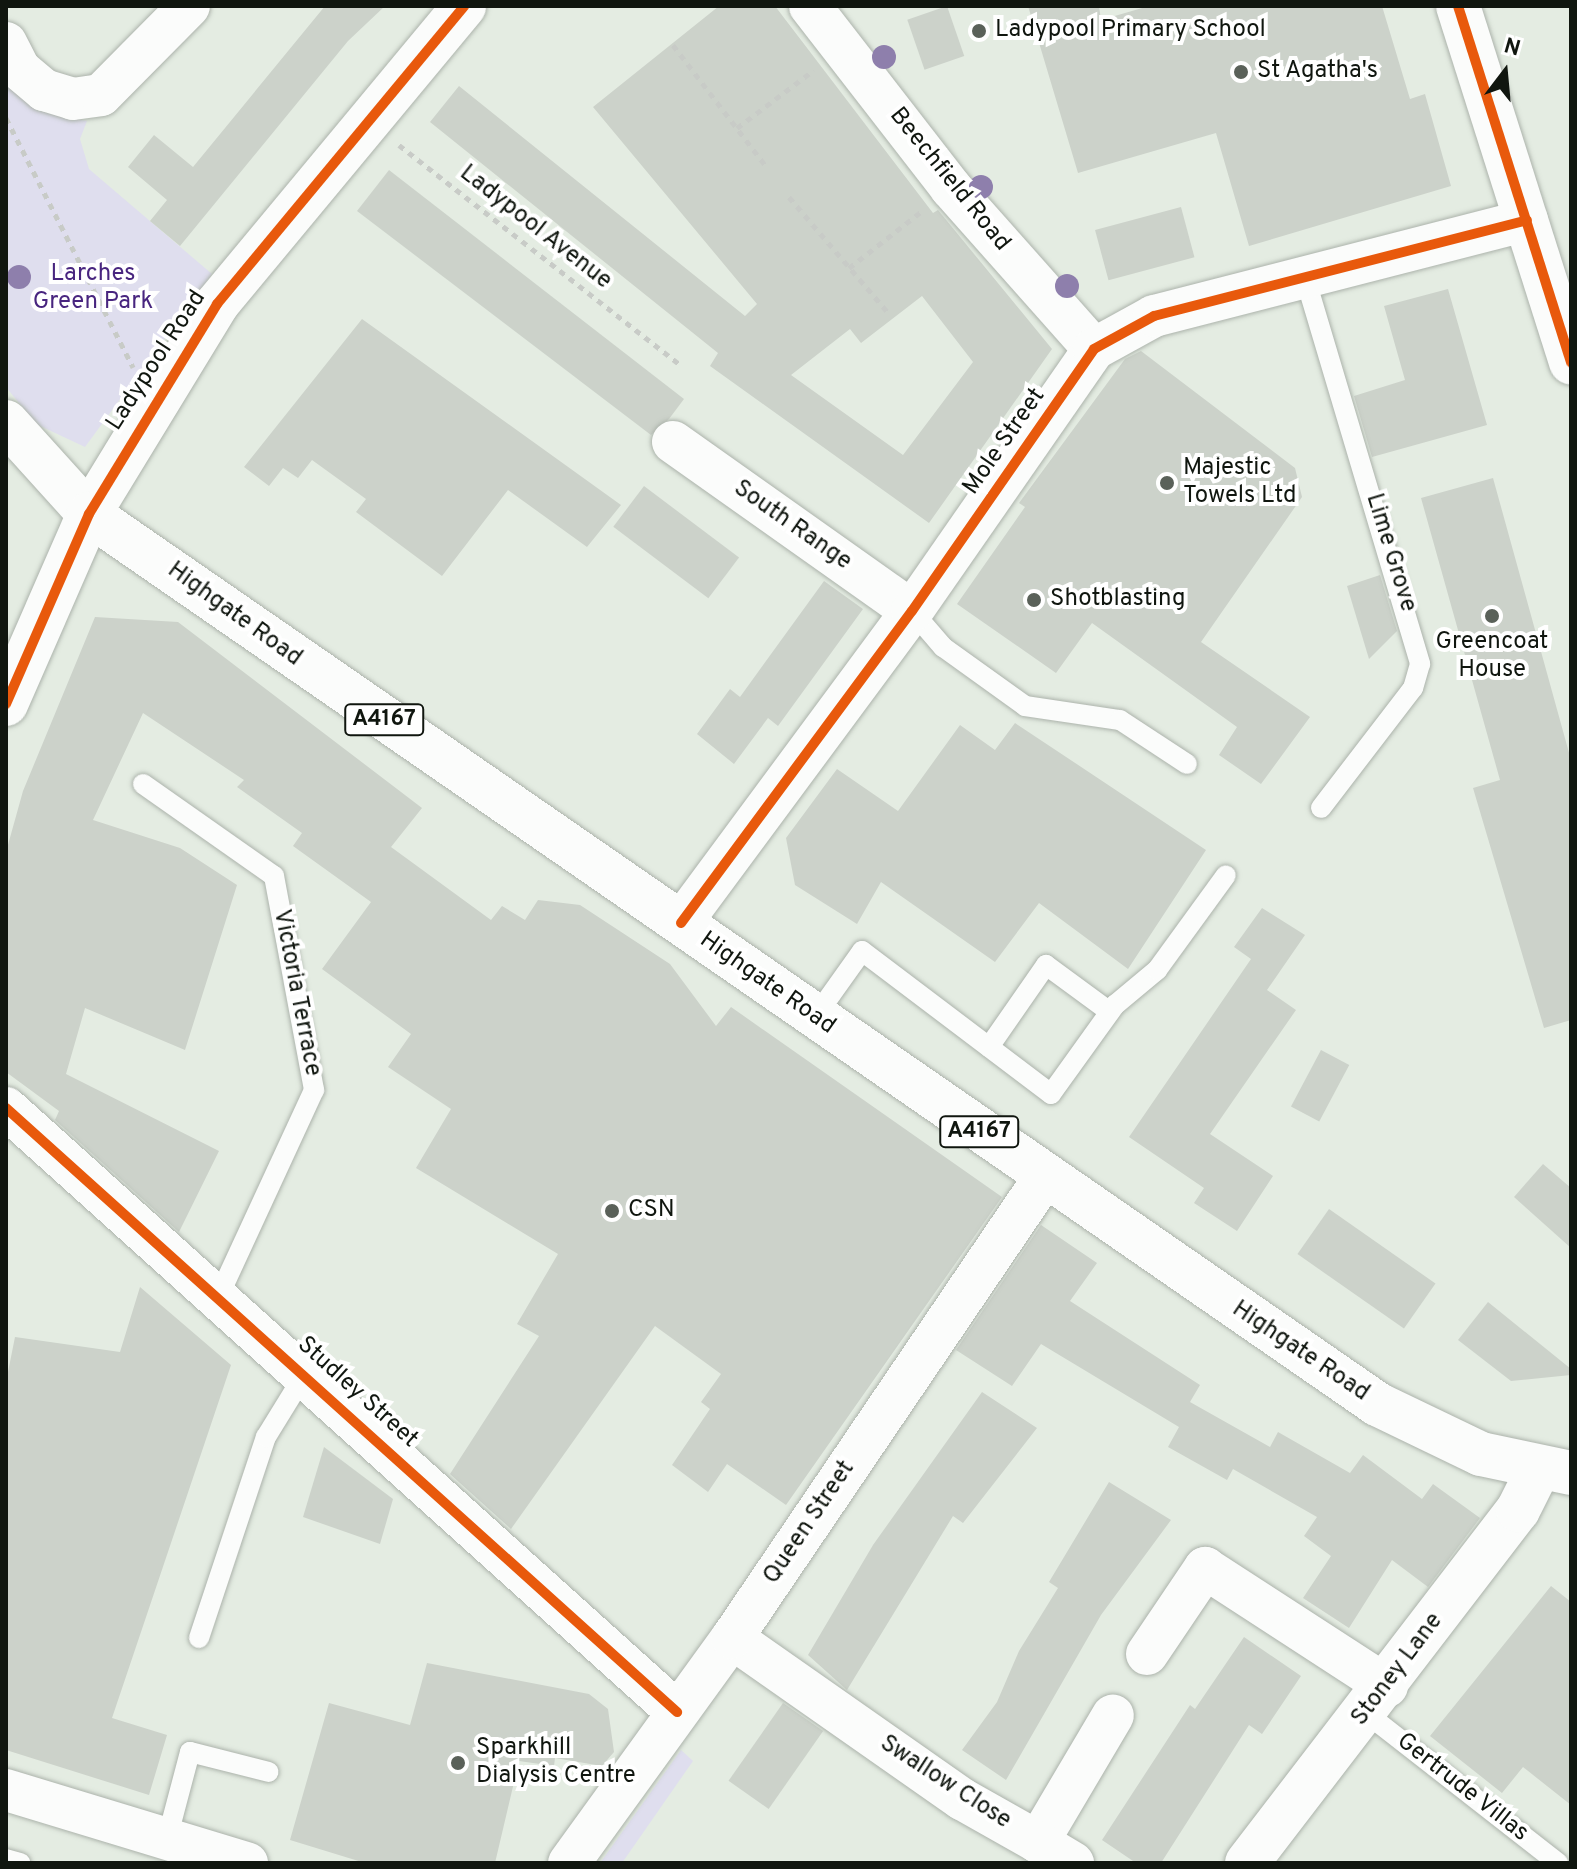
<!DOCTYPE html>
<style>
body{margin:0}
#map{position:relative;width:1577px;height:1869px;overflow:hidden;background:#e4ece2;font-family:Overpass,sans-serif}
div>[style]{position:absolute}
[style*='--x']{left:calc(var(--x)*1px);top:calc(var(--y)*1px);width:calc(var(--w)*1px);rotate:calc(var(--a)*1deg)}
.green>*{inset:0;background:#dfdeee}
.building>*{inset:0;background:#ccd2ca;transform-origin:0 0}
.path>*{height:5px;margin-top:-2.5px;transform-origin:0;background:repeating-linear-gradient(90deg,#c8cbc7 0 6px,transparent 0 12px)}
.roads{filter:drop-shadow(0 0 2px #acb3ab) drop-shadow(0 0 2px #acb3ab)}
.service>*{height:20px;margin:-10px;padding:0 10px;transform-origin:10px;border-radius:10px;background:#fbfcfb}
.minor>*{height:42px;margin:-21px;padding:0 21px;transform-origin:21px;border-radius:21px;background:#fbfcfb}
.tertiary>*{height:44px;margin:-22px;padding:0 22px;transform-origin:22px;border-radius:22px;background:#fbfcfb}
.trunk>*{height:44px;margin:-22px;padding:0 22px;transform-origin:22px;border-radius:22px;background:#fbfcfb}
.cycleway>*{height:10px;margin:-5px;padding:0 5px;transform-origin:5px;border-radius:5px;background:#e8590c}
.trees>*{width:24px;height:24px;margin:-12px;border-radius:50%;background:#8e7fac}
.dots>*{width:22px;height:22px;translate:-50% -50%;box-sizing:border-box;border:4px solid #fff;border-radius:50%}
span{translate:-50% -50%;white-space:nowrap;text-align:center;line-height:1.15;-webkit-text-stroke:8px #fff;paint-order:stroke}
.shield-label span{padding:2px 6px;background:#fff;border:2px solid;border-radius:6px;-webkit-text-stroke-width:0}
.shield-label{font-size:22px;color:#10160f;font-weight:700}
.poi-label{font-size:24px;color:#10160f}
.left{translate:0 -50%;text-align:left}
.street-label{font-size:24px;color:#10160f}
.park-label{font-size:24px;color:#48257f}
.frame{position:absolute;inset:0;border:8px solid #10160f;pointer-events:none}
.north{position:absolute;left:1465px;top:32px;width:80px;height:80px;-webkit-text-stroke:6px #fff;paint-order:stroke;rotate:16deg;font-size:22px;font-weight:700;line-height:32px;text-align:center;color:#10160f}
.north::after{content:'';display:block;margin:auto;width:28px;height:36px;background:#10160f;clip-path:polygon(50% 0,100% 100%,50% 72%,0 100%)}
</style>
<div id="map">
<div class="green">
<i style="clip-path:polygon(6px 81px,36px 110px,87px 121px,80px 139px,89px 169px,212px 274px,85px 447px,36px 424px,6px 387px)"></i>
<i style="clip-path:polygon(681px 1750px,693px 1761px,622px 1863px,600px 1863px)"></i>
</div>
<div class="building">
<i style="clip-path:polygon(325px 6px,385px 6px,348px 41px,180px 246px,150px 221px,167px 200px,128px 167px,154px 135px,193px 167px)"></i>
<i style="clip-path:polygon(evenodd,719px 6px,775px 6px,933px 213px,938px 210px,1052px 349px,929px 523px,710px 366px,718px 353px,430px 122px,459px 86px,745px 316px,757px 304px,593px 107px,719px 6px,922px 296px,973px 362px,903px 455px,791px 375px,850px 329px,861px 343px,922px 296px)"></i>
<i style="left:947px;top:6px;width:53px;height:42px;rotate:71deg"></i>
<i style="clip-path:polygon(1028px 6px,1099px 6px,1101px 20px,1149px 6px,1382px 6px,1410px 99px,1425px 94px,1451px 186px,1249px 246px,1216px 133px,1078px 173px)"></i>
<i style="clip-path:polygon(389px 170px,684px 399px,669px 419px,651px 435px,357px 211px)"></i>
<i style="left:1181px;top:207px;width:52px;height:89px;rotate:75deg"></i>
<i style="clip-path:polygon(1448px 289px,1487px 425px,1372px 457px,1354px 396px,1405px 380px,1384px 306px)"></i>
<i style="clip-path:polygon(362px 319px,621px 505px,587px 547px,508px 490px,442px 576px,356px 512px,366px 499px,312px 460px,298px 478px,283px 468px,269px 486px,244px 467px)"></i>
<i style="clip-path:polygon(1141px 351px,1295px 468px,1302px 497px,1201px 642px,1310px 717px,1261px 784px,1219px 755px,1237px 727px,1092px 623px,1056px 673px,957px 604px,1025px 507px,1019px 503px,1125px 359px)"></i>
<i style="clip-path:polygon(1493px 478px,1571px 760px,1571px 1020px,1544px 1028px,1473px 788px,1500px 780px,1421px 498px)"></i>
<i style="left:644px;top:486px;width:119px;height:51px;rotate:37deg"></i>
<i style="clip-path:polygon(1380px 575px,1397px 631px,1369px 659px,1347px 586px)"></i>
<i style="clip-path:polygon(824px 581px,863px 609px,778px 726px,768px 718px,734px 764px,697px 734px,730px 689px,740px 697px)"></i>
<i style="clip-path:polygon(95px 617px,178px 622px,422px 808px,391px 847px,491px 920px,502px 906px,525px 920px,538px 900px,580px 905px,670px 964px,716px 1026px,731px 1007px,1002px 1197px,786px 1505px,727px 1464px,708px 1492px,672px 1465px,710px 1409px,701px 1402px,721px 1374px,655px 1326px,511px 1529px,450px 1474px,539px 1336px,517px 1324px,558px 1254px,416px 1168px,451px 1109px,388px 1067px,411px 1034px,322px 969px,371px 902px,293px 846px,302px 833px,237px 787px,244px 780px,143px 713px,93px 820px,180px 848px,237px 885px,185px 1050px,85px 1008px,66px 1074px,219px 1151px,179px 1232px,55px 1120px,59px 1111px,6px 1072px,6px 852px,23px 791px)"></i>
<i style="clip-path:polygon(1015px 723px,1206px 850px,1128px 969px,1039px 903px,995px 962px,881px 882px,857px 924px,795px 885px,786px 838px,837px 769px,898px 811px,960px 725px,995px 750px)"></i>
<i style="clip-path:polygon(1262px 908px,1305px 935px,1267px 990px,1296px 1010px,1210px 1134px,1273px 1176px,1237px 1231px,1194px 1203px,1204px 1188px,1129px 1137px,1251px 959px,1234px 947px)"></i>
<i style="left:1321px;top:1050px;width:32px;height:64px;rotate:28deg"></i>
<i style="clip-path:polygon(1543px 1164px,1571px 1188px,1571px 1248px,1514px 1197px)"></i>
<i style="left:1329px;top:1209px;width:130px;height:55px;rotate:35deg"></i>
<i style="clip-path:polygon(1041px 1225px,1097px 1263px,1070px 1301px,1200px 1385px,1190px 1402px,1270px 1447px,1278px 1432px,1350px 1473px,1363px 1455px,1422px 1499px,1433px 1484px,1480px 1518px,1428px 1587px,1392px 1560px,1349px 1628px,1303px 1598px,1331px 1556px,1304px 1536px,1317px 1517px,1233px 1469px,1227px 1480px,1168px 1447px,1179px 1427px,1041px 1344px,1012px 1386px,956px 1350px)"></i>
<i style="clip-path:polygon(140px 1287px,231px 1365px,112px 1718px,167px 1735px,149px 1795px,6px 1750px,6px 1382px,15px 1337px,120px 1352px)"></i>
<i style="clip-path:polygon(1488px 1302px,1571px 1369px,1571px 1375px,1511px 1381px,1458px 1340px)"></i>
<i style="clip-path:polygon(982px 1392px,1037px 1428px,963px 1523px,953px 1516px,847px 1690px,808px 1655px,873px 1545px)"></i>
<i style="clip-path:polygon(324px 1447px,393px 1499px,380px 1544px,303px 1517px)"></i>
<i style="clip-path:polygon(1109px 1482px,1171px 1520px,1101px 1615px,1006px 1780px,962px 1750px,997px 1702px,1019px 1651px,1058px 1588px,1049px 1582px)"></i>
<i style="clip-path:polygon(1551px 1586px,1571px 1602px,1571px 1805px,1523px 1767px,1502px 1793px,1430px 1736px)"></i>
<i style="clip-path:polygon(1244px 1637px,1301px 1676px,1262px 1734px,1249px 1725px,1161px 1863px,1136px 1863px,1102px 1840px,1190px 1705px,1195px 1709px)"></i>
<i style="clip-path:polygon(427px 1663px,589px 1694px,608px 1709px,614px 1752px,602px 1766px,555px 1758px,554px 1766px,519px 1761px,495px 1863px,365px 1863px,290px 1840px,329px 1703px,410px 1725px)"></i>
<i style="left:783px;top:1703px;width:49px;height:95px;rotate:35deg"></i>
</div>
<div class="path">
<i style="--x:673;--y:45;--w:151;--a:52.5"></i>
<i style="--x:6;--y:118;--w:280;--a:63"></i>
<i style="--x:737;--y:128;--w:96;--a:-37"></i>
<i style="--x:399;--y:145;--w:358;--a:38"></i>
<i style="--x:789;--y:197;--w:155;--a:49.4"></i>
<i style="--x:849;--y:268;--w:93;--a:-38"></i>
</div>
<div class="roads">
<div class="service">
<i style="--x:1304;--y:274;--w:407;--a:73.4"></i>
<i style="--x:1420;--y:664;--w:25;--a:106"></i>
<i style="--x:1413;--y:688;--w:151;--a:127.5"></i>
<i style="--x:912;--y:611;--w:48;--a:49.3"></i>
<i style="--x:943;--y:647;--w:101;--a:35.7"></i>
<i style="--x:1025;--y:706;--w:96;--a:8.4"></i>
<i style="--x:1120;--y:720;--w:80;--a:33.3"></i>
<i style="--x:143;--y:784;--w:160;--a:35.1"></i>
<i style="--x:274;--y:876;--w:218;--a:79.4"></i>
<i style="--x:314;--y:1090;--w:229;--a:114.8"></i>
<i style="--x:815;--y:1017;--w:81;--a:-54.5"></i>
<i style="--x:862;--y:951;--w:237;--a:37.1"></i>
<i style="--x:1051;--y:1094;--w:110;--a:-54.3"></i>
<i style="--x:1115;--y:1005;--w:55;--a:-39.8"></i>
<i style="--x:1157;--y:970;--w:117;--a:-54"></i>
<i style="--x:989;--y:1047;--w:100;--a:-55.2"></i>
<i style="--x:1046;--y:965;--w:79;--a:36.3"></i>
<i style="--x:199;--y:1638;--w:212;--a:-71.6"></i>
<i style="--x:266;--y:1437;--w:76;--a:-58.4"></i>
<i style="--x:1366;--y:1713;--w:244;--a:38"></i>
<i style="--x:167;--y:1839;--w:90;--a:-75.2"></i>
<i style="--x:190;--y:1752;--w:81;--a:14.2"></i>
<i style="--x:6;--y:1859;--w:15;--a:16"></i>
</div>
<div class="minor">
<i style="--x:810;--y:6;--w:230;--a:52.2"></i>
<i style="--x:951;--y:188;--w:215;--a:48.4"></i>
<i style="--x:6;--y:43;--w:29;--a:63"></i>
<i style="--x:19;--y:69;--w:33;--a:40"></i>
<i style="--x:44;--y:90;--w:30;--a:17"></i>
<i style="--x:73;--y:99;--w:28;--a:-8"></i>
<i style="--x:101;--y:95;--w:125;--a:-45.3"></i>
<i style="--x:673;--y:442;--w:293;--a:35.3"></i>
<i style="--x:681;--y:923;--w:388;--a:-53.5"></i>
<i style="--x:912;--y:611;--w:319;--a:-55.2"></i>
<i style="--x:1094;--y:349;--w:68;--a:-28.8"></i>
<i style="--x:1154;--y:316;--w:385;--a:-14.4"></i>
<i style="--x:6;--y:1108;--w:903;--a:41.99"></i>
<i style="--x:732;--y:1638;--w:281;--a:35"></i>
<i style="--x:962;--y:1799;--w:87;--a:29.5"></i>
<i style="--x:1038;--y:1842;--w:147;--a:-59.4"></i>
<i style="--x:1147;--y:1654;--w:104;--a:-56"></i>
<i style="--x:1205;--y:1568;--w:217;--a:33"></i>
<i style="--x:6;--y:1790;--w:252;--a:16.9"></i>
<i style="--x:1038;--y:1842;--w:41;--a:31"></i>
<i style="--x:569;--y:1863;--w:278;--a:-54.1"></i>
<i style="--x:732;--y:1638;--w:556;--a:-55.85"></i>
</div>
<div class="tertiary">
<i style="--x:6;--y:704;--w:207;--a:-66.4"></i>
<i style="--x:89;--y:514;--w:246;--a:-58.6"></i>
<i style="--x:217;--y:304;--w:387;--a:-50.3"></i>
<i style="--x:1247;--y:1863;--w:445;--a:-52.5"></i>
<i style="--x:1518;--y:1510;--w:45;--a:-63.4"></i>
</div>
<div class="trunk">
<i style="--x:1458;--y:6;--w:374;--a:72.4"></i>
<i style="--x:6;--y:422;--w:124;--a:47.9"></i>
<i style="--x:89;--y:514;--w:1566;--a:34.64"></i>
<i style="--x:1377;--y:1404;--w:115;--a:25.7"></i>
<i style="--x:1481;--y:1454;--w:92;--a:11.9"></i>
</div>
</div>
<div class="cycleway">
<i style="--x:1458;--y:6;--w:374;--a:72.4"></i>
<i style="--x:6;--y:704;--w:207;--a:-66.4"></i>
<i style="--x:89;--y:514;--w:246;--a:-58.6"></i>
<i style="--x:217;--y:304;--w:387;--a:-50.3"></i>
<i style="--x:681;--y:923;--w:388;--a:-53.5"></i>
<i style="--x:912;--y:611;--w:319;--a:-55.2"></i>
<i style="--x:1094;--y:349;--w:68;--a:-28.8"></i>
<i style="--x:1154;--y:316;--w:385;--a:-14.4"></i>
<i style="--x:6;--y:1108;--w:903;--a:41.99"></i>
</div>
<div class="trees">
<i style="left:884px;top:57px"></i>
<i style="left:981px;top:187px"></i>
<i style="left:19px;top:277px"></i>
<i style="left:1067px;top:286px"></i>
</div>
<div class="dots">
<i style="left:979px;top:31px;background:#5a6159"></i>
<i style="left:1241px;top:72px;background:#5a6159"></i>
<i style="left:1167px;top:483px;background:#5a6159"></i>
<i style="left:1034px;top:600px;background:#5a6159"></i>
<i style="left:1492px;top:616px;background:#5a6159"></i>
<i style="left:612px;top:1211px;background:#5a6159"></i>
<i style="left:458px;top:1763px;background:#5a6159"></i>
</div>
<div class="shield-label">
<span style="left:384px;top:720px">A4167</span>
<span style="left:979px;top:1132px">A4167</span>
</div>
<div class="poi-label">
<span class="left" style="left:995px;top:31px">Ladypool Primary School</span>
<span class="left" style="left:1257px;top:72px">St Agatha's</span>
<span class="left" style="left:1183px;top:483px">Majestic<br>Towels Ltd</span>
<span class="left" style="left:1050px;top:600px">Shotblasting</span>
<span style="left:1492px;top:657px">Greencoat<br>House</span>
<span class="left" style="left:628px;top:1211px">CSN</span>
<span class="left" style="left:476px;top:1763px">Sparkhill<br>Dialysis Centre</span>
</div>
<div class="street-label">
<span style="left:949px;top:180px;rotate:51deg">Beechfield Road</span>
<span style="left:535px;top:228px;rotate:38deg">Ladypool Avenue</span>
<span style="left:157px;top:361px;rotate:-57deg">Ladypool Road</span>
<span style="left:1005px;top:442px;rotate:-55deg">Mole Street</span>
<span style="left:792px;top:526px;rotate:35deg">South Range</span>
<span style="left:1390px;top:553px;rotate:73deg">Lime Grove</span>
<span style="left:234px;top:615px;rotate:36deg">Highgate Road</span>
<span style="left:767px;top:984px;rotate:35deg">Highgate Road</span>
<span style="left:296px;top:993px;rotate:79deg">Victoria Terrace</span>
<span style="left:1300px;top:1352px;rotate:34deg">Highgate Road</span>
<span style="left:357px;top:1393px;rotate:42deg">Studley Street</span>
<span style="left:810px;top:1523px;rotate:-56deg">Queen Street</span>
<span style="left:1398px;top:1670px;rotate:-53deg">Stoney Lane</span>
<span style="left:945px;top:1783px;rotate:33deg">Swallow Close</span>
<span style="left:1462px;top:1788px;rotate:38deg">Gertrude Villas</span>
</div>
<div class="park-label">
<span style="left:93px;top:289px">Larches<br>Green Park</span>
</div>
<div class="frame"></div>
<div class="north">N</div>
</div>
